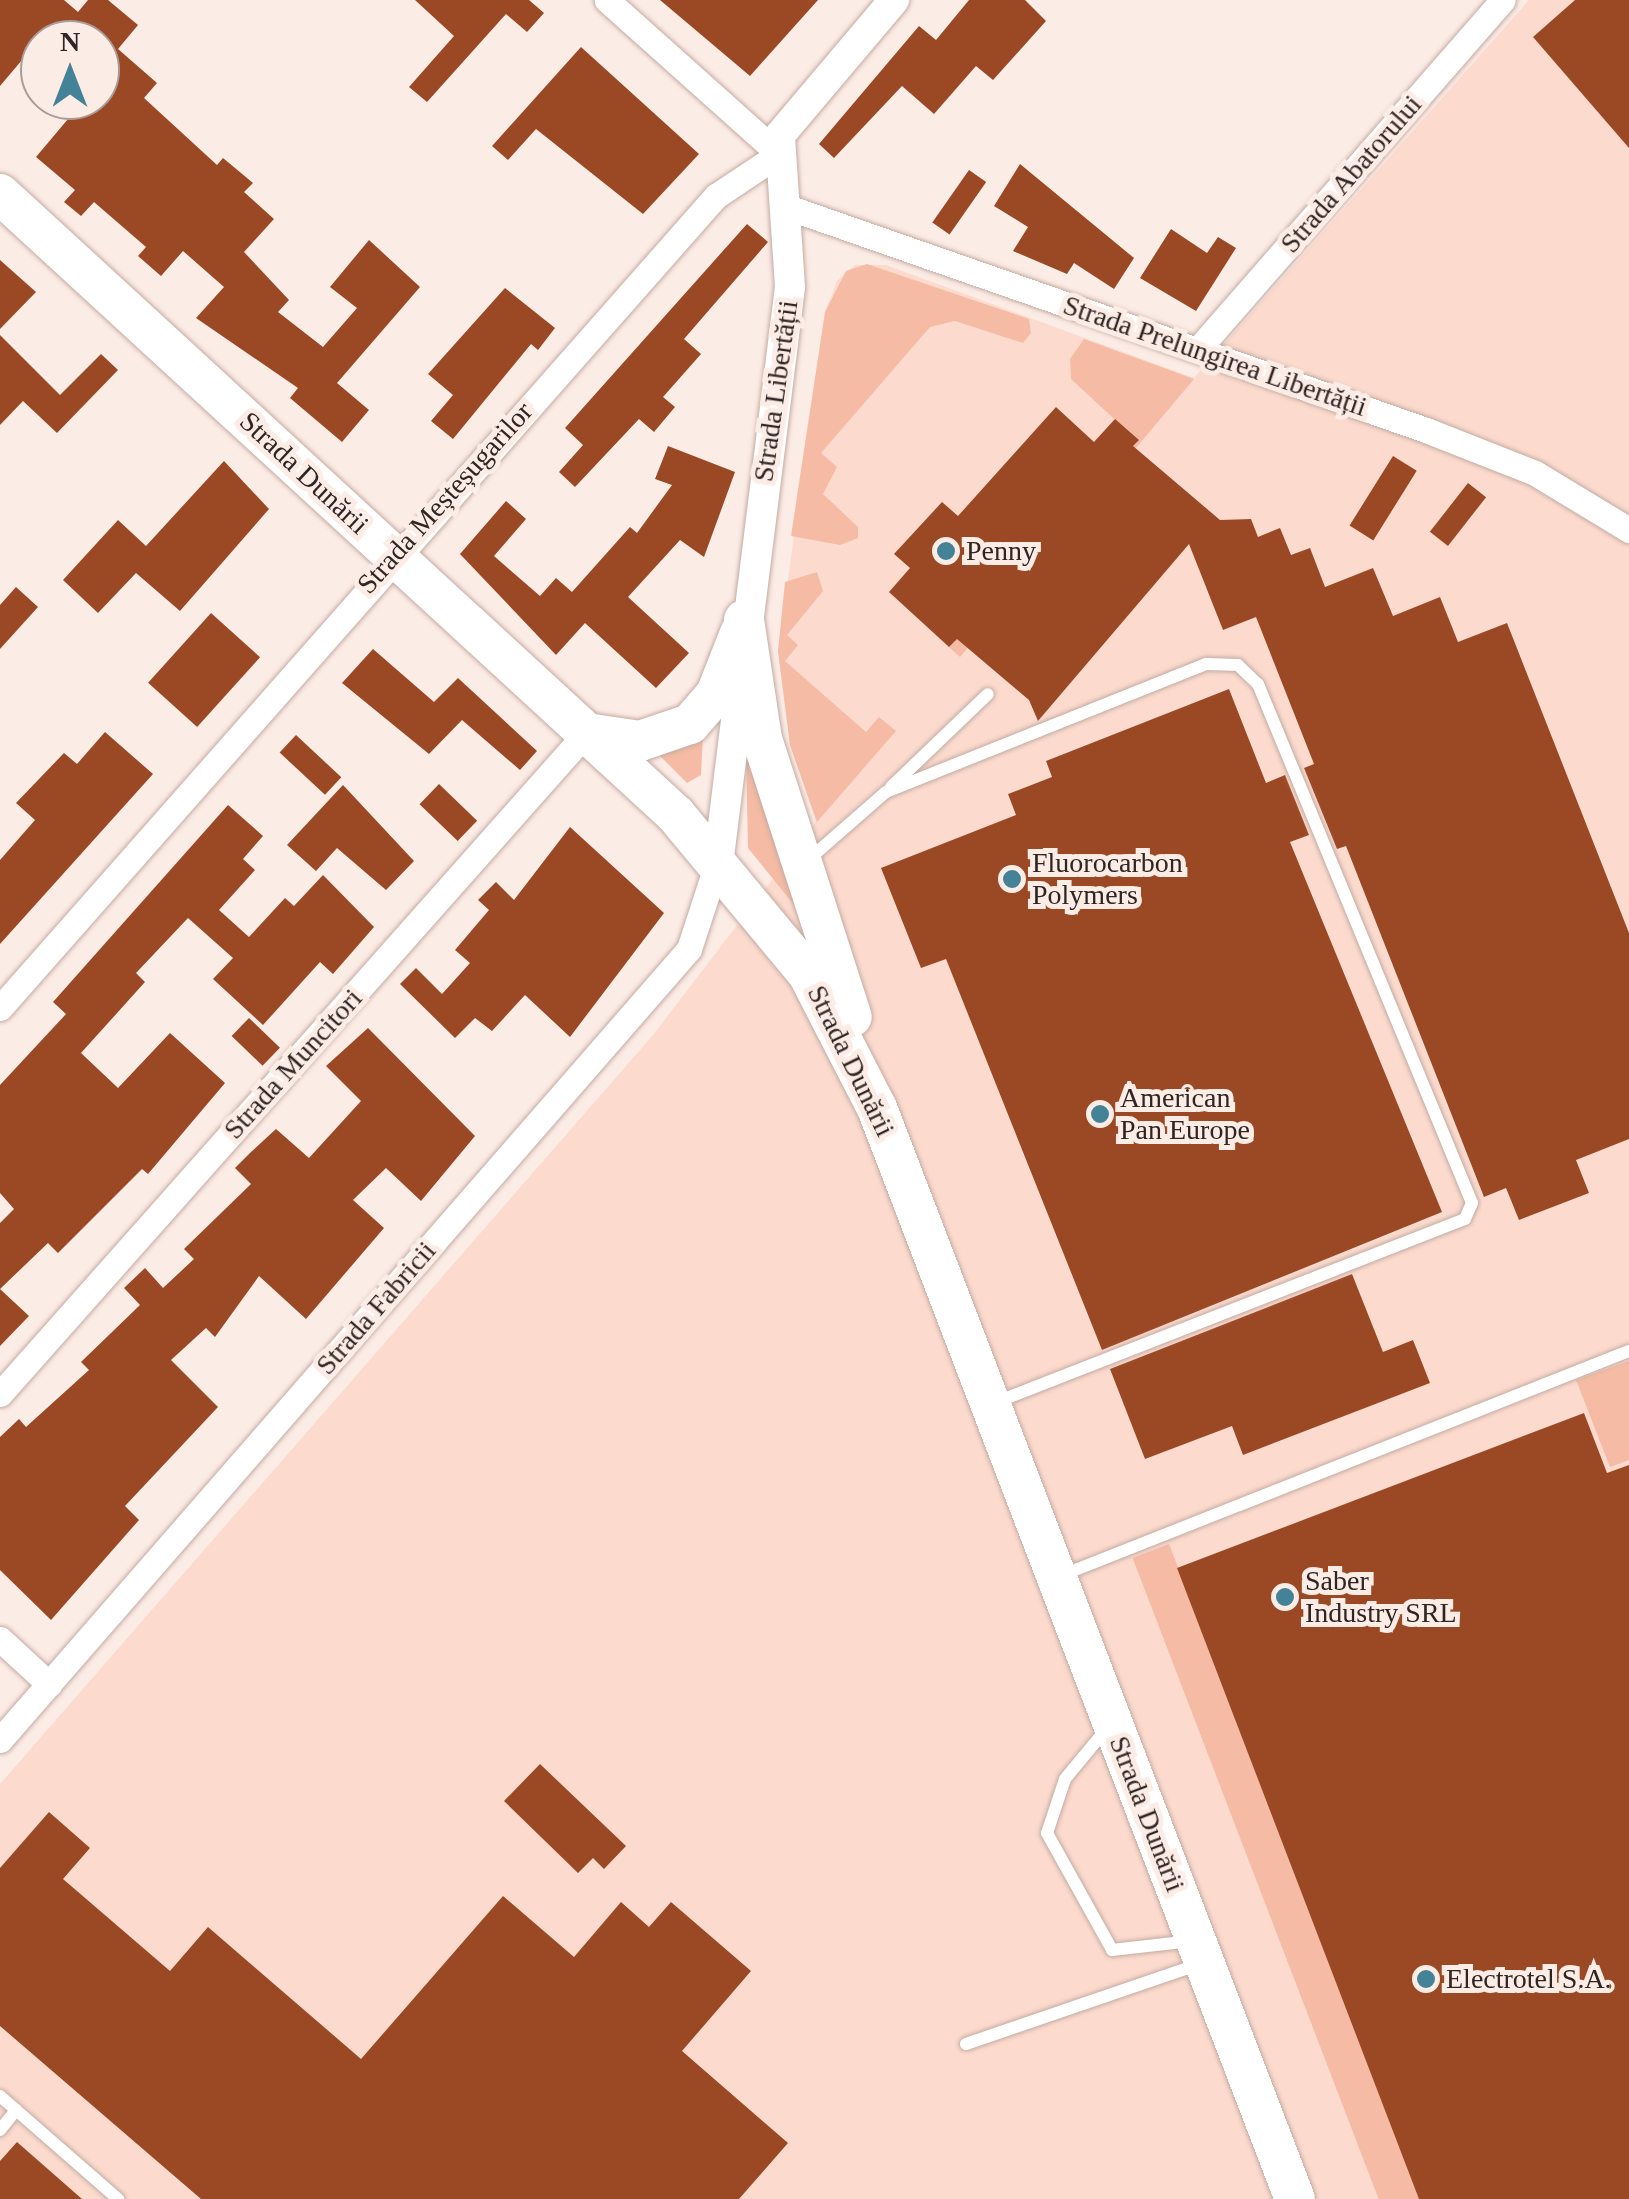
<!DOCTYPE html>
<meta charset="utf-8">
<style>
body{margin:0}
#map{position:relative;width:1629px;height:2199px;overflow:hidden;background:#fcece6;font-family:Georgia,serif}
div>[style]{position:absolute}
[style*='--x']{left:calc(var(--x)*1px);top:calc(var(--y)*1px);width:calc(var(--w)*1px);rotate:calc(var(--a)*1deg)}
.built>*{inset:0;background:#fcdbce}
.green>*{inset:0;background:#f5bba4;transform-origin:0 0}
.building>*{inset:0;background:#9b4825;transform-origin:0 0}
.roads{filter:drop-shadow(0 0 2px #c4aba2) drop-shadow(0 0 2px #c4aba2)}
.service>*{height:12px;margin:-6px;padding:0 6px;transform-origin:6px;border-radius:6px;background:#fff}
.minor>*{height:25px;margin:-12.5px;padding:0 12.5px;transform-origin:12.5px;border-radius:12.5px;background:#fff}
.tertiary>*{height:30px;margin:-15px;padding:0 15px;transform-origin:15px;border-radius:15px;background:#fff}
.primary>*{height:40px;margin:-20px;padding:0 20px;transform-origin:20px;border-radius:20px;background:#fff}
.dots>*{width:28px;height:28px;translate:-50% -50%;box-sizing:border-box;border:5px solid #fcece6;border-radius:50%}
span{translate:-50% -50%;white-space:nowrap;text-align:center;line-height:1.15;-webkit-text-stroke:10px #fcece6;paint-order:stroke}
.street-label{font-size:28px;color:#2f2522}
.poi-label{font-size:28px;color:#2f2522}
.left{translate:0 -50%;text-align:left}
.north{position:absolute;left:20px;top:20px;width:100px;height:100px;box-sizing:border-box;background:#fcece6;border:2px solid #aa9c98;border-radius:50%;rotate:0deg;font-size:28px;font-weight:700;line-height:40px;text-align:center;color:#2f2522}
.north::after{content:'';display:block;margin:auto;width:35px;height:45px;background:#448297;clip-path:polygon(50% 0,100% 100%,50% 72%,0 100%)}
</style>
<div id="map">
<div class="built">
<i style="clip-path:polygon(1529px 0,1629px 0,1629px 2199px,0 2199px,0 1784px,653px 1035px,816px 822px,790px 745px,778px 651px,825px 312px,837px 281px,855px 265px,886px 265px,1194px 378px)"></i>
</div>
<div class="green">
<i style="clip-path:polygon(867px 264px,1029px 319px,1031px 333px,1023px 343px,955px 321px,930px 327px,821px 453px,837px 467px,823px 494px,858px 527px,858px 538px,840px 545px,791px 536px,825px 312px,846px 271px)"></i>
<i style="clip-path:polygon(1084px 339px,1194px 379px,960px 657px,949px 647px,1138px 441px,1071px 379px,1070px 359px)"></i>
<i style="clip-path:polygon(817px 572px,823px 591px,787px 635px,798px 645px,785px 661px,866px 732px,879px 717px,896px 731px,817px 822px,790px 745px,778px 651px,785px 582px)"></i>
<i style="clip-path:polygon(703px 735px,701px 775px,687px 783px,659px 755px)"></i>
<i style="clip-path:polygon(746px 749px,807px 921px,748px 848px)"></i>
<i style="clip-path:polygon(1629px 1361px,1629px 1460px,1610px 1467px,1576px 1380px)"></i>
<i style="left:1169px;top:1544px;width:701px;height:39px;rotate:69deg"></i>
</div>
<div class="building">
<i style="clip-path:polygon(0 0,64px 0,78px 12px,88px 0,108px 0,138px 25px,118px 49px,157px 83px,144px 98px,217px 165px,223px 158px,253px 183px,244px 192px,274px 219px,244px 252px,289px 300px,278px 312px,323px 347px,357px 308px,330px 287px,369px 240px,420px 287px,337px 383px,369px 410px,342px 442px,290px 398px,298px 388px,196px 318px,224px 287px,183px 251px,161px 276px,138px 256px,146px 247px,94px 202px,81px 216px,64px 202px,75px 190px,36px 157px,84px 100px,100px 100px,100px 40px,40px 40px,40px 76px,22px 60px,0 86px)"></i>
<i style="clip-path:polygon(415px 0,529px 0,544px 13px,527px 32px,506px 14px,427px 102px,409px 87px,454px 36px)"></i>
<i style="clip-path:polygon(660px 0,818px 0,750px 76px)"></i>
<i style="clip-path:polygon(969px 0,1025px 0,1046px 21px,993px 80px,976px 66px,934px 114px,902px 86px,834px 158px,819px 144px,919px 26px,936px 40px)"></i>
<i style="clip-path:polygon(1575px 0,1629px 0,1629px 148px,1533px 37px)"></i>
<i style="clip-path:polygon(581px 47px,699px 154px,643px 214px,536px 129px,508px 160px,492px 146px)"></i>
<i style="clip-path:polygon(1020px 164px,1134px 258px,1114px 289px,1074px 263px,1067px 274px,1013px 251px,1028px 227px,994px 206px)"></i>
<i style="left:969px;top:170px;width:21px;height:64px;rotate:35deg"></i>
<i style="clip-path:polygon(747px 224px,768px 242px,684px 339px,701px 354px,663px 397px,675px 407px,654px 432px,639px 419px,575px 487px,559px 472px,583px 445px,565px 428px)"></i>
<i style="clip-path:polygon(1171px 229px,1207px 253px,1218px 237px,1236px 248px,1196px 311px,1140px 278px)"></i>
<i style="clip-path:polygon(0 260px,36px 292px,0 329px)"></i>
<i style="clip-path:polygon(505px 288px,555px 328px,538px 350px,531px 344px,453px 439px,431px 421px,453px 395px,428px 374px)"></i>
<i style="clip-path:polygon(0 335px,60px 395px,101px 354px,118px 370px,57px 433px,23px 401px,0 425px)"></i>
<i style="clip-path:polygon(1056px 407px,1094px 442px,1115px 419px,1139px 440px,1133px 446px,1220px 520px,1251px 519px,1258px 537px,1280px 528px,1291px 555px,1310px 548px,1325px 587px,1373px 568px,1393px 616px,1440px 597px,1458px 642px,1507px 623px,1629px 933px,1629px 1139px,1576px 1160px,1589px 1193px,1519px 1220px,1506px 1188px,1484px 1197px,1346px 846px,1337px 849px,1304px 768px,1314px 764px,1256px 617px,1223px 630px,1189px 544px,1038px 721px,1029px 700px,957px 639px,949px 647px,889px 592px,910px 568px,894px 554px,942px 502px,958px 516px)"></i>
<i style="clip-path:polygon(668px 446px,735px 472px,704px 557px,680px 540px,628px 597px,689px 653px,656px 688px,585px 623px,556px 655px,460px 554px,506px 501px,526px 519px,494px 556px,540px 596px,556px 578px,572px 592px,630px 527px,637px 533px,672px 485px,655px 479px)"></i>
<i style="left:1393px;top:456px;width:28px;height:82px;rotate:32deg"></i>
<i style="clip-path:polygon(224px 461px,269px 509px,180px 611px,136px 573px,98px 613px,63px 580px,118px 520px,146px 546px)"></i>
<i style="left:1468px;top:483px;width:23px;height:62px;rotate:38deg"></i>
<i style="clip-path:polygon(16px 587px,38px 607px,0 649px,0 605px)"></i>
<i style="left:211px;top:613px;width:66px;height:94px;rotate:42deg"></i>
<i style="clip-path:polygon(373px 649px,434px 702px,458px 678px,537px 751px,520px 770px,462px 720px,429px 754px,342px 683px)"></i>
<i style="clip-path:polygon(1229px 689px,1266px 783px,1285px 775px,1309px 835px,1290px 842px,1442px 1212px,1102px 1350px,946px 959px,921px 968px,881px 868px,1016px 815px,1008px 794px,1052px 777px,1046px 761px)"></i>
<i style="clip-path:polygon(105px 732px,153px 774px,0 944px,0 860px,35px 820px,16px 803px,64px 753px,77px 764px)"></i>
<i style="left:296px;top:735px;width:62px;height:24px;rotate:43deg"></i>
<i style="left:439px;top:784px;width:53px;height:28px;rotate:44deg"></i>
<i style="clip-path:polygon(343px 785px,414px 861px,386px 890px,337px 848px,316px 871px,287px 845px)"></i>
<i style="clip-path:polygon(228px 805px,263px 836px,243px 859px,255px 870px,219px 910px,249px 937px,285px 898px,294px 906px,323px 875px,374px 927px,333px 974px,320px 962px,263px 1025px,213px 979px,233px 958px,188px 918px,136px 973px,145px 982px,81px 1053px,118px 1088px,170px 1033px,225px 1083px,148px 1174px,142px 1169px,58px 1253px,48px 1243px,0 1289px,29px 1316px,0 1346px,0 1223px,14px 1209px,0 1193px,0 1085px,66px 1014px,53px 1002px)"></i>
<i style="clip-path:polygon(570px 827px,664px 913px,570px 1037px,525px 995px,492px 1031px,475px 1018px,455px 1038px,400px 984px,416px 968px,442px 994px,470px 963px,455px 950px,489px 910px,478px 900px,496px 882px,514px 900px)"></i>
<i style="left:249px;top:1018px;width:43px;height:25px;rotate:44deg"></i>
<i style="clip-path:polygon(368px 1028px,475px 1136px,421px 1201px,386px 1168px,353px 1200px,384px 1228px,306px 1319px,259px 1276px,215px 1337px,206px 1328px,171px 1360px,218px 1407px,125px 1506px,139px 1520px,51px 1620px,0 1570px,0 1437px,19px 1419px,26px 1427px,89px 1370px,81px 1362px,140px 1305px,124px 1288px,145px 1268px,163px 1288px,194px 1259px,184px 1249px,251px 1184px,235px 1168px,251px 1152px,276px 1129px,309px 1158px,361px 1101px,326px 1066px)"></i>
<i style="clip-path:polygon(1352px 1274px,1383px 1352px,1413px 1340px,1430px 1383px,1243px 1455px,1232px 1426px,1145px 1459px,1110px 1369px)"></i>
<i style="clip-path:polygon(1584px 1413px,1607px 1473px,1629px 1465px,1629px 2199px,1419px 2199px,1177px 1568px)"></i>
<i style="clip-path:polygon(540px 1764px,626px 1846px,604px 1869px,593px 1858px,578px 1873px,504px 1801px)"></i>
<i style="clip-path:polygon(49px 1812px,90px 1848px,63px 1879px,170px 1971px,208px 1927px,361px 2059px,503px 1896px,574px 1957px,621px 1902px,649px 1927px,671px 1902px,751px 1971px,682px 2051px,788px 2143px,739px 2199px,201px 2199px,0 2026px,0 1868px)"></i>
<i style="clip-path:polygon(17px 2142px,82px 2199px,0 2199px,0 2161px)"></i>
</div>
<div class="roads">
<div class="service">
<i style="--x:891;--y:787;--w:134;--a:-43.8"></i>
<i style="--x:808;--y:860;--w:103;--a:-41.1"></i>
<i style="--x:886;--y:792;--w:345;--a:-21.8"></i>
<i style="--x:1206;--y:664;--w:32;--a:2"></i>
<i style="--x:1238;--y:665;--w:28;--a:44"></i>
<i style="--x:1258;--y:684;--w:561;--a:67.59"></i>
<i style="--x:1472;--y:1203;--w:17;--a:114"></i>
<i style="--x:1465;--y:1219;--w:506;--a:158.66"></i>
<i style="--x:1060;--y:1576;--w:612;--a:-21.58"></i>
<i style="--x:1108;--y:1727;--w:67;--a:129.6"></i>
<i style="--x:1065;--y:1779;--w:57;--a:108.4"></i>
<i style="--x:1047;--y:1833;--w:134;--a:60.9"></i>
<i style="--x:1112;--y:1950;--w:80;--a:-6.5"></i>
<i style="--x:966;--y:2044;--w:247;--a:-18.9"></i>
<i style="--x:0;--y:2096;--w:157;--a:41.1"></i>
<i style="--x:0;--y:2130;--w:26;--a:-51"></i>
</div>
<div class="minor">
<i style="--x:790;--y:208;--w:674;--a:19.24"></i>
<i style="--x:1426;--y:430;--w:117;--a:21.5"></i>
<i style="--x:1535;--y:473;--w:110;--a:31.2"></i>
<i style="--x:1199;--y:348;--w:462;--a:-48.9"></i>
<i style="--x:0;--y:1008;--w:1083;--a:-48.6"></i>
<i style="--x:716;--y:196;--w:76;--a:-33.7"></i>
<i style="--x:779;--y:154;--w:231;--a:-138.2"></i>
<i style="--x:0;--y:1394;--w:883;--a:-48.44"></i>
<i style="--x:0;--y:1639;--w:67;--a:42.6"></i>
<i style="--x:0;--y:1740;--w:1049;--a:-48.94"></i>
<i style="--x:689;--y:949;--w:97;--a:-71.9"></i>
</div>
<div class="tertiary">
<i style="--x:719;--y:857;--w:574;--a:-82.9"></i>
<i style="--x:790;--y:287;--w:152;--a:-93.8"></i>
<i style="--x:780;--y:135;--w:177;--a:-49.8"></i>
</div>
<div class="primary">
<i style="--x:0;--y:194;--w:918;--a:42.57"></i>
<i style="--x:676;--y:815;--w:207;--a:50.3"></i>
<i style="--x:808;--y:974;--w:151;--a:62.8"></i>
<i style="--x:877;--y:1108;--w:1168;--a:69.04"></i>
<i style="--x:744;--y:620;--w:120;--a:81.4"></i>
<i style="--x:762;--y:739;--w:292;--a:72.1"></i>
<i style="--x:586;--y:733;--w:55;--a:8.4"></i>
<i style="--x:640;--y:741;--w:53;--a:-18.8"></i>
<i style="--x:690;--y:724;--w:40;--a:-49"></i>
<i style="--x:716;--y:694;--w:66;--a:-68.5"></i>
</div>
</div>
<div class="dots">
<i style="left:946px;top:551px;background:#448297"></i>
<i style="left:1012px;top:879px;background:#448297"></i>
<i style="left:1100px;top:1114px;background:#448297"></i>
<i style="left:1285px;top:1597px;background:#448297"></i>
<i style="left:1426px;top:1979px;background:#448297"></i>
</div>
<div class="street-label">
<span style="left:1351px;top:174px;rotate:-49deg">Strada Abatorului</span>
<span style="left:1215px;top:356px;rotate:19deg">Strada Prelungirea Libertății</span>
<span style="left:776px;top:391px;rotate:-82deg">Strada Libertății</span>
<span style="left:304px;top:473px;rotate:43deg">Strada Dunării</span>
<span style="left:445px;top:498px;rotate:-48deg">Strada Meșteșugarilor</span>
<span style="left:851px;top:1061px;rotate:64deg">Strada Dunării</span>
<span style="left:293px;top:1064px;rotate:-48deg">Strada Muncitori</span>
<span style="left:376px;top:1308px;rotate:-49deg">Strada Fabricii</span>
<span style="left:1147px;top:1814px;rotate:69deg">Strada Dunării</span>
</div>
<div class="poi-label">
<span class="left" style="left:966px;top:551px">Penny</span>
<span class="left" style="left:1032px;top:879px">Fluorocarbon<br>Polymers</span>
<span class="left" style="left:1120px;top:1114px">American<br>Pan Europe</span>
<span class="left" style="left:1305px;top:1597px">Saber<br>Industry SRL</span>
<span class="left" style="left:1446px;top:1979px">Electrotel S.A.</span>
</div>
<div class="north">N</div>
</div>
